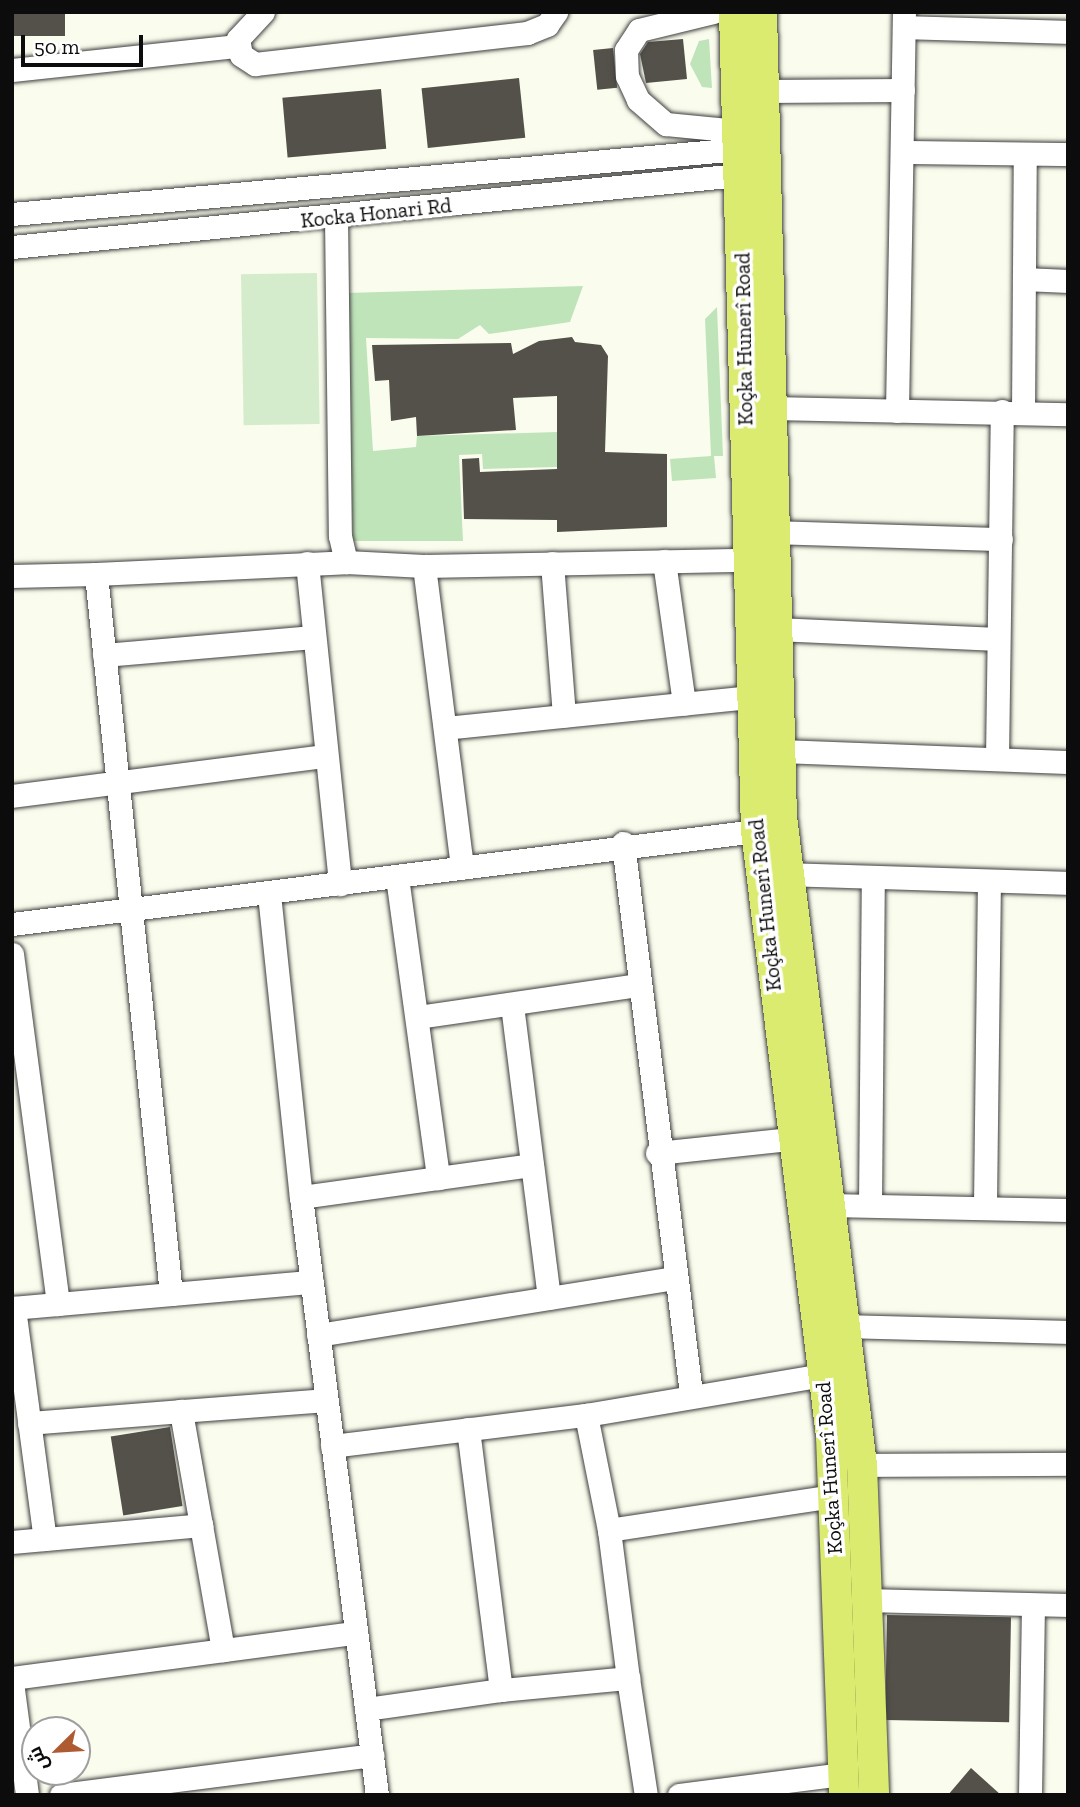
<!DOCTYPE html>
<meta charset="utf-8">
<style>
body{margin:0}
#map{position:relative;width:1080px;height:1807px;overflow:hidden;background:#fafded;font-family:"Zilla Slab",Cairo,serif}
div>[style]{position:absolute}
[style*='--x']{left:calc(var(--x)*1px);top:calc(var(--y)*1px);width:calc(var(--w)*1px);rotate:calc(var(--a)*1deg)}
.green>*{inset:0;background:#c0e4ba}
.pitch>*{inset:0;background:#d4eccb;transform-origin:0 0}
.building>*{inset:0;background:#54514a;transform-origin:0 0}
.roads{filter:drop-shadow(0 0 2px #3f3f3f) drop-shadow(0 0 2px #3f3f3f)}
.minor>*{height:23px;margin:-11.5px;padding:0 11.5px;transform-origin:11.5px;border-radius:11.5px;background:#fff}
.major>*{height:30px;margin:-15px;padding:0 15px;transform-origin:15px;border-radius:15px;background:#dbeb6f}
span{translate:-50% -50%;white-space:nowrap;text-align:center;line-height:1.15;-webkit-text-stroke:7px #fff;paint-order:stroke}
.street-label{font-size:21px;color:#0c0c0c}
.frame{position:absolute;inset:0;border:14px solid #0c0c0c;pointer-events:none}
.north{position:absolute;left:21px;top:1716px;width:70px;height:70px;box-sizing:border-box;background:#fff;border:2px solid #9e9e9e;border-radius:50%;rotate:246deg;font-size:19px;font-weight:700;line-height:28px;text-align:center;color:#0c0c0c}
.north::after{content:'';display:block;margin:auto;width:24px;height:32px;background:#ae5b32;clip-path:polygon(50% 0,100% 100%,50% 72%,0 100%)}
.scale{position:absolute;left:21px;top:35px;width:122px;height:32px;box-sizing:border-box;border:4px solid #0c0c0c;border-top:0;padding-left:9px;font-size:21px;line-height:24px;white-space:nowrap;color:#0c0c0c;-webkit-text-stroke:5px #fff;paint-order:stroke}
</style>
<div id="map">
<div class="green">
<i style="clip-path:polygon(709px 39px,712px 88px,702px 87px,690px 64px,699px 41px)"></i>
<i style="clip-path:polygon(583px 286px,570px 322px,489px 334px,480px 325px,458px 339px,366px 338px,373px 451px,416px 447px,417px 436px,557px 432px,557px 467px,483px 469px,482px 454px,459px 455px,463px 541px,353px 541px,346px 293px)"></i>
<i style="clip-path:polygon(717px 307px,723px 456px,714px 456px,716px 478px,672px 481px,670px 459px,711px 456px,705px 319px)"></i>
</div>
<div class="pitch">
<i style="left:317px;top:273px;width:151px;height:76px;rotate:89deg"></i>
</div>
<div class="building">
<i style="left:12px;top:12px;width:53px;height:24px"></i>
<i style="clip-path:polygon(683px 39px,687px 79px,646px 83px,640px 54px,648px 42px)"></i>
<i style="left:613px;top:48px;width:40px;height:20px;rotate:84deg"></i>
<i style="left:519px;top:78px;width:60px;height:98px;rotate:84deg"></i>
<i style="left:381px;top:89px;width:60px;height:99px;rotate:85deg"></i>
<i style="clip-path:polygon(572px 337px,575px 342px,601px 345px,608px 356px,605px 452px,667px 454px,667px 527px,557px 532px,557px 520px,464px 519px,462px 459px,479px 458px,480px 472px,557px 469px,557px 396px,513px 398px,516px 430px,417px 436px,416px 417px,391px 421px,389px 380px,375px 381px,372px 345px,511px 343px,513px 354px,539px 341px)"></i>
<i style="left:170px;top:1427px;width:80px;height:60px;rotate:81deg"></i>
<i style="left:887px;top:1615px;width:124px;height:105px;rotate:1deg"></i>
<i style="clip-path:polygon(971px 1768px,1001px 1795px,948px 1795px)"></i>
</div>
<div class="roads">
<div class="minor">
<i style="--x:263;--y:12;--w:37;--a:133"></i>
<i style="--x:238;--y:39;--w:16;--a:79"></i>
<i style="--x:241;--y:55;--w:17;--a:33"></i>
<i style="--x:255;--y:64;--w:274;--a:-6.5"></i>
<i style="--x:527;--y:33;--w:22;--a:-22"></i>
<i style="--x:547;--y:25;--w:16;--a:-55"></i>
<i style="--x:713;--y:12;--w:76;--a:166.3"></i>
<i style="--x:639;--y:30;--w:24;--a:123"></i>
<i style="--x:626;--y:50;--w:26;--a:88"></i>
<i style="--x:627;--y:76;--w:26;--a:65"></i>
<i style="--x:638;--y:100;--w:37;--a:41"></i>
<i style="--x:666;--y:124;--w:72;--a:5.6"></i>
<i style="--x:904;--y:27;--w:164;--a:1.7"></i>
<i style="--x:12;--y:70;--w:227;--a:-6.1"></i>
<i style="--x:764;--y:91;--w:139;--a:-0.4"></i>
<i style="--x:902;--y:152;--w:166;--a:0.7"></i>
<i style="--x:12;--y:214;--w:730;--a:-5.11"></i>
<i style="--x:336;--y:217;--w:319;--a:89.3"></i>
<i style="--x:340;--y:536;--w:27;--a:77"></i>
<i style="--x:12;--y:247;--w:731;--a:-5.66"></i>
<i style="--x:1024;--y:279;--w:44;--a:2.6"></i>
<i style="--x:771;--y:408;--w:297;--a:1.2"></i>
<i style="--x:897;--y:411;--w:399;--a:-89"></i>
<i style="--x:1023;--y:413;--w:258;--a:-89.6"></i>
<i style="--x:774;--y:532;--w:227;--a:1.8"></i>
<i style="--x:664;--y:561;--w:144;--a:82"></i>
<i style="--x:307;--y:563;--w:323;--a:84.1"></i>
<i style="--x:552;--y:563;--w:153;--a:85.5"></i>
<i style="--x:424;--y:566;--w:304;--a:82.8"></i>
<i style="--x:12;--y:576;--w:84;--a:-1.4"></i>
<i style="--x:776;--y:629;--w:222;--a:2.6"></i>
<i style="--x:104;--y:655;--w:210;--a:-4.9"></i>
<i style="--x:445;--y:728;--w:309;--a:-5.8"></i>
<i style="--x:779;--y:751;--w:289;--a:2.2"></i>
<i style="--x:997;--y:759;--w:348;--a:-89.2"></i>
<i style="--x:12;--y:796;--w:316;--a:-7.3"></i>
<i style="--x:623;--y:843;--w:555;--a:82.96"></i>
<i style="--x:787;--y:874;--w:281;--a:1.8"></i>
<i style="--x:397;--y:877;--w:304;--a:82.2"></i>
<i style="--x:269;--y:894;--w:305;--a:84"></i>
<i style="--x:301;--y:1197;--w:603;--a:82.76"></i>
<i style="--x:12;--y:924;--w:750;--a:-7.13"></i>
<i style="--x:12;--y:954;--w:353;--a:82.5"></i>
<i style="--x:512;--y:1005;--w:295;--a:82.8"></i>
<i style="--x:418;--y:1017;--w:222;--a:-8.3"></i>
<i style="--x:657;--y:1153;--w:135;--a:-6"></i>
<i style="--x:301;--y:1197;--w:233;--a:-7.9"></i>
<i style="--x:829;--y:1205;--w:239;--a:1.2"></i>
<i style="--x:870;--y:1205;--w:325;--a:-89.5"></i>
<i style="--x:985;--y:1205;--w:320;--a:-89.3"></i>
<i style="--x:171;--y:1294;--w:724;--a:-95.95"></i>
<i style="--x:96;--y:574;--w:250;--a:-2.7"></i>
<i style="--x:346;--y:562;--w:78;--a:2.9"></i>
<i style="--x:424;--y:566;--w:323;--a:-1.1"></i>
<i style="--x:12;--y:1308;--w:301;--a:-5"></i>
<i style="--x:14;--y:1308;--w:233;--a:82.4"></i>
<i style="--x:844;--y:1326;--w:224;--a:1.5"></i>
<i style="--x:318;--y:1335;--w:360;--a:-9.1"></i>
<i style="--x:586;--y:1415;--w:117;--a:78.7"></i>
<i style="--x:609;--y:1530;--w:228;--a:-8.6"></i>
<i style="--x:29;--y:1423;--w:152;--a:-4.5"></i>
<i style="--x:468;--y:1429;--w:263;--a:82.8"></i>
<i style="--x:501;--y:1690;--w:128;--a:-5.4"></i>
<i style="--x:628;--y:1678;--w:118;--a:81.3"></i>
<i style="--x:332;--y:1446;--w:256;--a:-7"></i>
<i style="--x:586;--y:1415;--w:240;--a:-9.6"></i>
<i style="--x:862;--y:1465;--w:206;--a:-0.3"></i>
<i style="--x:201;--y:1525;--w:127;--a:80"></i>
<i style="--x:609;--y:1530;--w:149;--a:82.7"></i>
<i style="--x:12;--y:1542;--w:190;--a:-5.1"></i>
<i style="--x:201;--y:1525;--w:116;--a:-100"></i>
<i style="--x:181;--y:1411;--w:145;--a:-4.3"></i>
<i style="--x:866;--y:1600;--w:202;--a:1.4"></i>
<i style="--x:12;--y:1678;--w:347;--a:-7.5"></i>
<i style="--x:12;--y:1682;--w:114;--a:82.4"></i>
<i style="--x:366;--y:1709;--w:136;--a:-8"></i>
<i style="--x:61;--y:1795;--w:314;--a:-7.3"></i>
<i style="--x:679;--y:1795;--w:166;--a:-7.3"></i>
<i style="--x:1030;--y:1795;--w:190;--a:-89.1"></i>
</div>
<div class="major">
<i style="--x:734;--y:12;--w:819;--a:88.46"></i>
<i style="--x:756;--y:831;--w:610;--a:82.93"></i>
<i style="--x:831;--y:1436;--w:359;--a:87.9"></i>
<i style="--x:762;--y:12;--w:805;--a:88.58"></i>
<i style="--x:782;--y:817;--w:653;--a:82.96"></i>
<i style="--x:862;--y:1465;--w:330;--a:87.9"></i>
</div>
</div>
<div class="street-label">
<span style="left:376px;top:213px;rotate:-6deg">Kocka Honari Rd</span>
<span style="left:744px;top:339px;rotate:-91deg">Koçka Hunerî Road</span>
<span style="left:765px;top:905px;rotate:-96deg">Koçka Hunerî Road</span>
<span style="left:829px;top:1468px;rotate:-94deg">Koçka Hunerî Road</span>
</div>
<div class="frame"></div>
<div class="north">ش</div>
<div class="scale">50 m</div>
</div>
